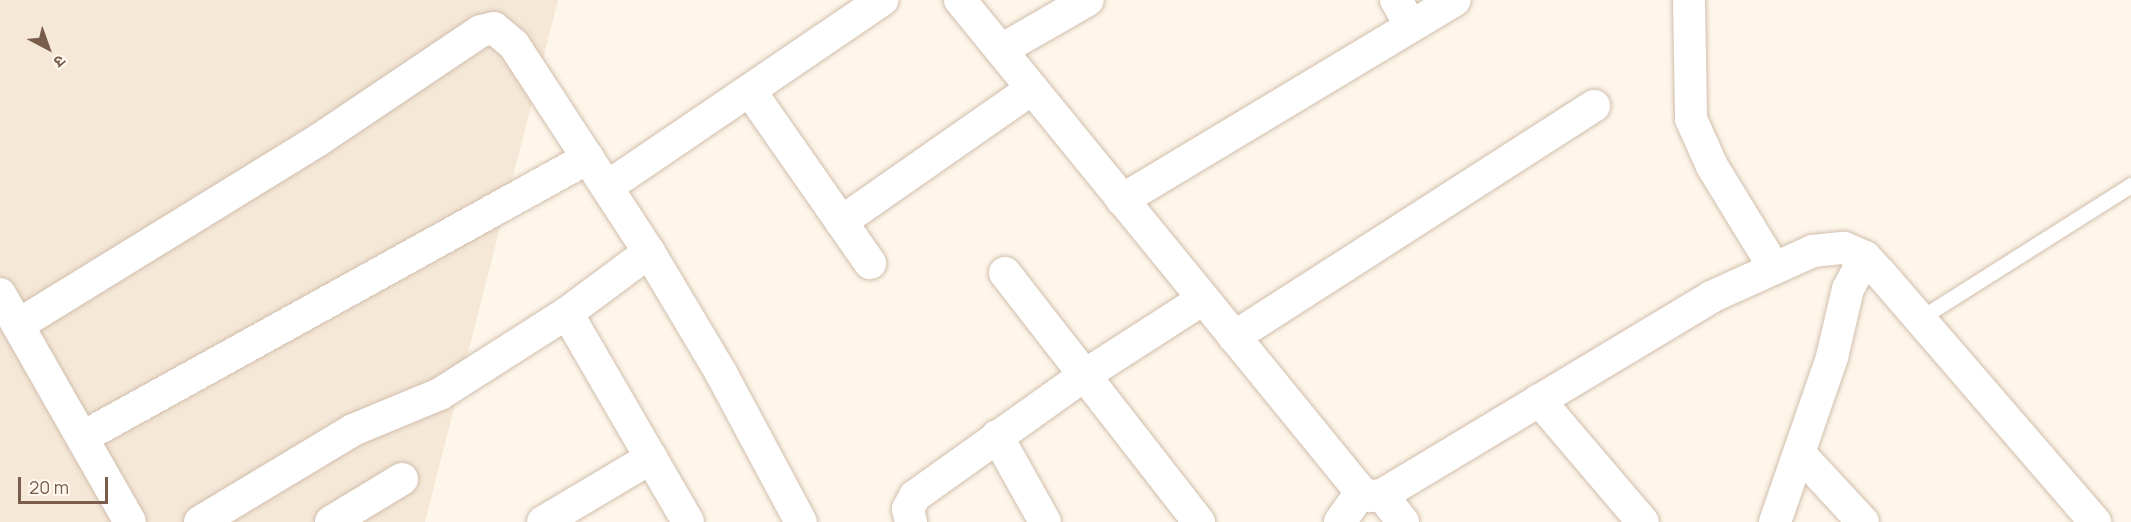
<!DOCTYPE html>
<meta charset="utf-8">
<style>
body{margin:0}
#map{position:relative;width:2131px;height:522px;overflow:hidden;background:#fdf6e9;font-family:Manrope,"Noto Sans Devanagari",sans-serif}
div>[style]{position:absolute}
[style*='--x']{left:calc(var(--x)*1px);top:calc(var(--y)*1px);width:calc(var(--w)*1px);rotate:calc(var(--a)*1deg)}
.residential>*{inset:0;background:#f5e8d7}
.roads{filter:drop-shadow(0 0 2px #d1bead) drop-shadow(0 0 2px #d1bead)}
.service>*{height:15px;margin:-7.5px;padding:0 7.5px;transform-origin:7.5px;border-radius:7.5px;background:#fff}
.minor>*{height:32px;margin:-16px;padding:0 16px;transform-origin:16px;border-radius:16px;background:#fff}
span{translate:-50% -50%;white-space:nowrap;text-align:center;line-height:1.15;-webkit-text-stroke:6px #fff9f0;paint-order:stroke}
.north{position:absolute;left:18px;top:18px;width:60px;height:60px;-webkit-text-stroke:4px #fff9f0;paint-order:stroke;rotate:139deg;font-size:16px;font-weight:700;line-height:24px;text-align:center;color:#7a5c4b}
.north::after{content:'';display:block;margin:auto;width:21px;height:27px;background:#7a5c4b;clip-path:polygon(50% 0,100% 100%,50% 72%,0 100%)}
.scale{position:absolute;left:18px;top:477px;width:90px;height:27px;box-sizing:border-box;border:3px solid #7a5c4b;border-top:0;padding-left:8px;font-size:18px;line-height:21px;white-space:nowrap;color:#7a5c4b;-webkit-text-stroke:4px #fff9f0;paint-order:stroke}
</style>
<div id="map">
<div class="residential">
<i style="clip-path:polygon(0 0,558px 0,425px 522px,0 522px)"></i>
</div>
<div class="roads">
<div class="service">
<i style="--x:1919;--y:319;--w:251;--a:-32.3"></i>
</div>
<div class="minor">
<i style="--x:960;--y:0;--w:635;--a:50.82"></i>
<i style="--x:1361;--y:492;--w:9;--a:27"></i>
<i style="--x:1369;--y:496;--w:13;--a:-4"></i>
<i style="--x:1382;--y:495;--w:384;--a:-31"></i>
<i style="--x:1711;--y:297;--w:112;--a:-24.3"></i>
<i style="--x:1813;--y:251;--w:31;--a:-6"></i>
<i style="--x:1844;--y:248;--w:23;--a:23"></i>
<i style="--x:1865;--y:257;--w:23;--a:47"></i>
<i style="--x:1881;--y:274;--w:328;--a:49.2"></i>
<i style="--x:1396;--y:0;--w:30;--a:60"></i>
<i style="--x:1689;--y:0;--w:119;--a:89"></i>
<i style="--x:1691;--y:119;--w:51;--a:65.9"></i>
<i style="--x:1712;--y:166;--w:117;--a:58.6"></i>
<i style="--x:1001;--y:50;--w:100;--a:-29.9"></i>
<i style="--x:750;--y:91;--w:210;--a:55.1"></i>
<i style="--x:607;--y:187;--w:333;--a:-34.2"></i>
<i style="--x:1122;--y:200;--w:388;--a:-31"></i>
<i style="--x:841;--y:222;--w:233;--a:-34.9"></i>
<i style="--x:1005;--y:273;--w:316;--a:52.1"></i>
<i style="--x:0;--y:294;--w:262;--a:60.3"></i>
<i style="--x:567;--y:313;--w:241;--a:59.9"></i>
<i style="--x:18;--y:325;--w:351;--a:-31.6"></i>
<i style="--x:317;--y:141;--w:197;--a:-33.9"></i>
<i style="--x:481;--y:31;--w:13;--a:-13"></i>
<i style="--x:494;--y:28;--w:26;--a:40"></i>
<i style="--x:514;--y:45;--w:247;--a:56.9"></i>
<i style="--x:649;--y:252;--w:141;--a:59.2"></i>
<i style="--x:721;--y:373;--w:169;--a:61.8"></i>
<i style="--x:1234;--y:337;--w:428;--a:-32.7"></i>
<i style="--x:1539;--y:400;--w:160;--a:49.6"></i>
<i style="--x:997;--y:436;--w:98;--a:60.8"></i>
<i style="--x:83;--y:437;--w:577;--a:-28.92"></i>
<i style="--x:1801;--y:455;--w:91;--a:47.2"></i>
<i style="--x:1382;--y:495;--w:34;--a:52"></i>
<i style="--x:200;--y:522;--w:179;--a:-31"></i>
<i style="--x:353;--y:430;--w:94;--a:-22.5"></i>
<i style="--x:440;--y:394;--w:151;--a:-32.5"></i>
<i style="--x:567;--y:313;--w:102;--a:-36.6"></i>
<i style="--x:331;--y:522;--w:83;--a:-31.2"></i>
<i style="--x:543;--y:522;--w:126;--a:-30.7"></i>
<i style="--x:911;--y:522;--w:13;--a:-103"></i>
<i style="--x:908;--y:509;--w:15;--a:-62"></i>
<i style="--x:915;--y:496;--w:205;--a:-35.5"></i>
<i style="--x:1082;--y:377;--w:144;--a:-32.8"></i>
<i style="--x:1340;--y:522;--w:37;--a:-55"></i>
<i style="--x:1775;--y:522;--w:175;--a:-70.9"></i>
<i style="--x:1832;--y:357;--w:70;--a:-76.8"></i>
<i style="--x:1848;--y:289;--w:36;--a:-62"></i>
</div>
</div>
<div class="north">उ</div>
<div class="scale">20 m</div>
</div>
